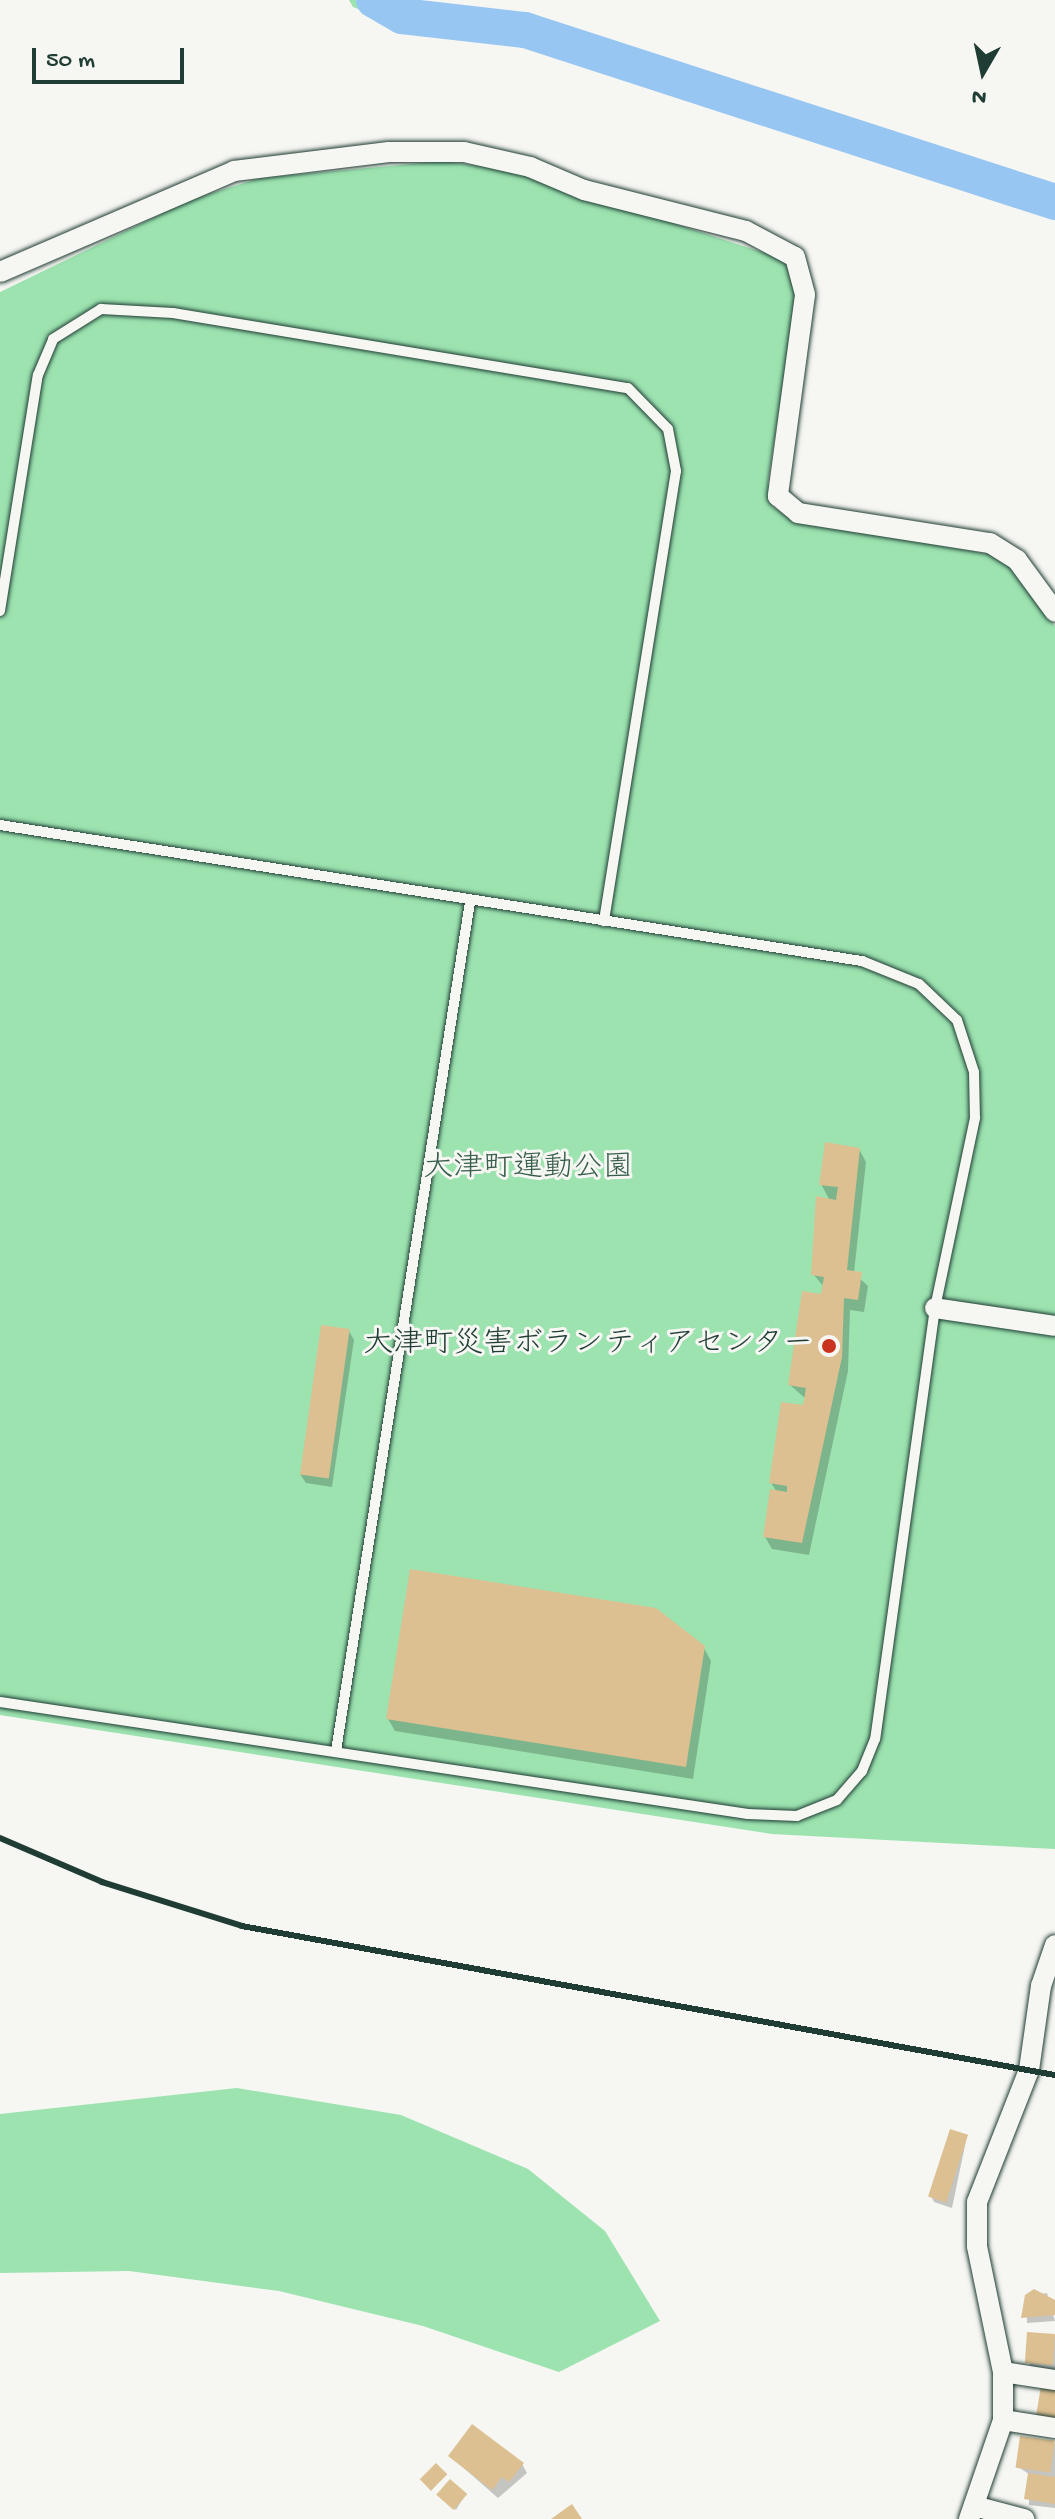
<!DOCTYPE html>
<meta charset="utf-8">
<style>
body{margin:0}
#map{position:relative;width:1055px;height:2519px;overflow:hidden;background:#f6f6f2;font-family:"Gochi Hand","Klee One",sans-serif}
div>[style]{position:absolute}
[style*='--x']{left:calc(var(--x)*1px);top:calc(var(--y)*1px);width:calc(var(--w)*1px);rotate:calc(var(--a)*1deg)}
.green>*{inset:0;background:#9ce3b0}
.shadow>*{inset:0;background:#0003}
.river>*{height:36px;margin:-18px;padding:0 18px;transform-origin:18px;border-radius:18px;background:#97c6f2}
.building>*{inset:0;background:#ddc091;transform-origin:0 0}
.roads{filter:drop-shadow(0 0 2px #1f3d34) drop-shadow(0 0 2px #1f3d34)}
.lane>*{height:10px;margin:-5px;padding:0 5px;transform-origin:5px;border-radius:5px;background:#f6f6f2}
.street>*{height:20px;margin:-10px;padding:0 10px;transform-origin:10px;border-radius:10px;background:#f6f6f2}
.rail>*{height:6px;margin:-3px;padding:0 3px;transform-origin:3px;border-radius:3px;background:#1f3d34}
.dots>*{width:22px;height:22px;translate:-50% -50%;box-sizing:border-box;border:4px solid #f6f6f2;border-radius:50%}
span{translate:-50% -50%;white-space:nowrap;text-align:center;line-height:1.15;-webkit-text-stroke:6px #f6f6f2;paint-order:stroke}
.park-label{font-size:30px;color:#385e4d}
.poi-label{font-size:30px;color:#1f3d34}
.right{translate:-100% -50%;text-align:right}
.north{position:absolute;left:943px;top:32px;width:80px;height:80px;-webkit-text-stroke:6px #f6f6f2;paint-order:stroke;rotate:189deg;font-size:22px;font-weight:700;line-height:32px;text-align:center;color:#1f3d34}
.north::after{content:'';display:block;margin:auto;width:28px;height:36px;background:#1f3d34;clip-path:polygon(50% 0,100% 100%,50% 72%,0 100%)}
.scale{position:absolute;left:32px;top:48px;width:152px;height:36px;box-sizing:border-box;border:4px solid #1f3d34;border-top:0;padding-left:10px;font-size:24px;line-height:28px;white-space:nowrap;color:#1f3d34;-webkit-text-stroke:6px #f6f6f2;paint-order:stroke}
</style>
<div id="map">
<div class="green">
<i style="clip-path:polygon(349px 0,402px 0,427px 36px,353px 7px)"></i>
<i style="clip-path:polygon(443px 161px,512px 171px,777px 257px,790px 268px,796px 297px,768px 482px,772px 506px,791px 519px,988px 554px,1012px 568px,1055px 626px,1055px 1849px,772px 1834px,0 1715px,0 292px,190px 200px,260px 178px)"></i>
<i style="clip-path:polygon(237px 2088px,401px 2115px,528px 2169px,605px 2231px,660px 2321px,559px 2372px,423px 2326px,279px 2291px,129px 2271px,0 2273px,0 2114px)"></i>
</div>
<div class="shadow">
<i style="clip-path:polygon(859px 1149px,866px 1162px,854px 1273px,868px 1286px,864px 1312px,850px 1310px,848px 1371px,809px 1555px,772px 1549px,765px 1537px,777px 1492px,771px 1483px,806px 1399px,790px 1385px,824px 1287px,813px 1274px,830px 1201px,821px 1184px)"></i>
<i style="clip-path:polygon(349px 1331px,354px 1340px,332px 1487px,306px 1483px,300px 1474px)"></i>
<i style="clip-path:polygon(704px 1648px,711px 1661px,693px 1779px,395px 1731px,388px 1719px)"></i>
<i style="clip-path:polygon(967px 2136px,952px 2208px,934px 2202px,931px 2196px)"></i>
<i style="clip-path:polygon(1047px 2293px,1055px 2321px,1027px 2323px,1027px 2296px)"></i>
<i style="clip-path:polygon(1029px 2334px,1055px 2336px,1055px 2370px,1030px 2368px)"></i>
<i style="clip-path:polygon(1055px 2443px,1055px 2508px,1029px 2505px,1029px 2474px,1018px 2467px)"></i>
<i style="clip-path:polygon(450px 2456px,522px 2464px,527px 2473px,498px 2498px)"></i>
<i style="clip-path:polygon(445px 2475px,431px 2491px,423px 2482px)"></i>
<i style="clip-path:polygon(465px 2495px,456px 2510px,440px 2497px)"></i>
</div>
<div class="river">
<i style="--x:374;--y:0;--w:32;--a:30"></i>
<i style="--x:402;--y:16;--w:124;--a:6.5"></i>
<i style="--x:525;--y:30;--w:557;--a:17.98"></i>
</div>
<div class="building">
<i style="clip-path:polygon(825px 1142px,860px 1148px,847px 1270px,862px 1272px,858px 1300px,844px 1298px,842px 1357px,802px 1543px,763px 1537px,770px 1489px,787px 1492px,787px 1486px,769px 1483px,781px 1402px,803px 1405px,806px 1388px,788px 1385px,802px 1291px,821px 1294px,824px 1277px,811px 1275px,816px 1196px,836px 1200px,838px 1187px,819px 1185px)"></i>
<i style="left:321px;top:1325px;width:29px;height:151px;rotate:8deg"></i>
<i style="clip-path:polygon(410px 1569px,656px 1608px,705px 1646px,686px 1767px,386px 1719px)"></i>
<i style="left:950px;top:2129px;width:19px;height:71px;rotate:18deg"></i>
<i style="clip-path:polygon(1034px 2289px,1055px 2300px,1055px 2315px,1021px 2318px,1025px 2295px)"></i>
<i style="left:1027px;top:2332px;width:28px;height:31px;rotate:4deg"></i>
<i style="clip-path:polygon(1041px 2386px,1055px 2389px,1055px 2419px,1036px 2416px)"></i>
<i style="clip-path:polygon(472px 2424px,524px 2463px,509px 2482px,502px 2477px,492px 2490px,448px 2456px)"></i>
<i style="left:1020px;top:2436px;width:35px;height:32px;rotate:8deg"></i>
<i style="left:436px;top:2463px;width:16px;height:23px;rotate:45deg"></i>
<i style="clip-path:polygon(1028px 2473px,1055px 2477px,1055px 2504px,1024px 2499px)"></i>
<i style="left:450px;top:2479px;width:23px;height:21px;rotate:41deg"></i>
<i style="clip-path:polygon(572px 2504px,582px 2519px,551px 2519px)"></i>
</div>
<div class="roads">
<div class="lane">
<i style="--x:0;--y:611;--w:239;--a:-80.9"></i>
<i style="--x:38;--y:375;--w:39;--a:-67"></i>
<i style="--x:53;--y:339;--w:57;--a:-32"></i>
<i style="--x:101;--y:309;--w:72;--a:3.2"></i>
<i style="--x:173;--y:313;--w:461;--a:9.4"></i>
<i style="--x:628;--y:388;--w:57;--a:45.7"></i>
<i style="--x:668;--y:429;--w:43;--a:79.2"></i>
<i style="--x:676;--y:471;--w:456;--a:99.1"></i>
<i style="--x:0;--y:825;--w:873;--a:8.97"></i>
<i style="--x:862;--y:961;--w:61;--a:22"></i>
<i style="--x:919;--y:984;--w:52;--a:43.5"></i>
<i style="--x:957;--y:1020;--w:55;--a:71.9"></i>
<i style="--x:974;--y:1072;--w:46;--a:88.8"></i>
<i style="--x:975;--y:1118;--w:194;--a:101.9"></i>
<i style="--x:935;--y:1308;--w:435;--a:97.9"></i>
<i style="--x:875;--y:1739;--w:35;--a:112"></i>
<i style="--x:862;--y:1771;--w:38;--a:131"></i>
<i style="--x:837;--y:1800;--w:43;--a:158.2"></i>
<i style="--x:797;--y:1816;--w:49;--a:-177.7"></i>
<i style="--x:748;--y:1814;--w:756;--a:-171.48"></i>
<i style="--x:336;--y:1751;--w:860;--a:-81.03"></i>
</div>
<div class="street">
<i style="--x:0;--y:272;--w:255;--a:-23.3"></i>
<i style="--x:234;--y:171;--w:156;--a:-7"></i>
<i style="--x:389;--y:152;--w:75;--a:0"></i>
<i style="--x:464;--y:152;--w:68;--a:12.8"></i>
<i style="--x:530;--y:167;--w:59;--a:23.1"></i>
<i style="--x:584;--y:190;--w:167;--a:14.2"></i>
<i style="--x:746;--y:231;--w:55;--a:28"></i>
<i style="--x:795;--y:257;--w:39;--a:75"></i>
<i style="--x:805;--y:295;--w:203;--a:97.7"></i>
<i style="--x:778;--y:496;--w:26;--a:40"></i>
<i style="--x:798;--y:513;--w:194;--a:8.9"></i>
<i style="--x:990;--y:543;--w:32;--a:32"></i>
<i style="--x:1017;--y:560;--w:64;--a:53.8"></i>
<i style="--x:935;--y:1308;--w:121;--a:8.5"></i>
<i style="--x:1003;--y:2372;--w:53;--a:8.7"></i>
<i style="--x:1003;--y:2420;--w:53;--a:8.7"></i>
<i style="--x:974;--y:2506;--w:52;--a:14.6"></i>
<i style="--x:969;--y:2519;--w:105;--a:-71"></i>
<i style="--x:1003;--y:2420;--w:48;--a:-90"></i>
<i style="--x:1003;--y:2372;--w:129;--a:-101.7"></i>
<i style="--x:977;--y:2246;--w:44;--a:-90"></i>
<i style="--x:977;--y:2202;--w:142;--a:-68.5"></i>
<i style="--x:1029;--y:2070;--w:85;--a:-81.9"></i>
<i style="--x:1041;--y:1986;--w:43;--a:-71.1"></i>
</div>
</div>
<div class="rail">
<i style="--x:0;--y:1838;--w:111;--a:23.3"></i>
<i style="--x:102;--y:1882;--w:147;--a:17.4"></i>
<i style="--x:242;--y:1926;--w:827;--a:10.39"></i>
</div>
<div class="dots">
<i style="left:829px;top:1346px;background:#c8321e"></i>
</div>
<div class="park-label">
<span style="left:528px;top:1170px">大津町運動公園</span>
</div>
<div class="poi-label">
<span class="right" style="left:813px;top:1346px">大津町災害ボランティアセンター</span>
</div>
<div class="north">N</div>
<div class="scale">50 m</div>
</div>
